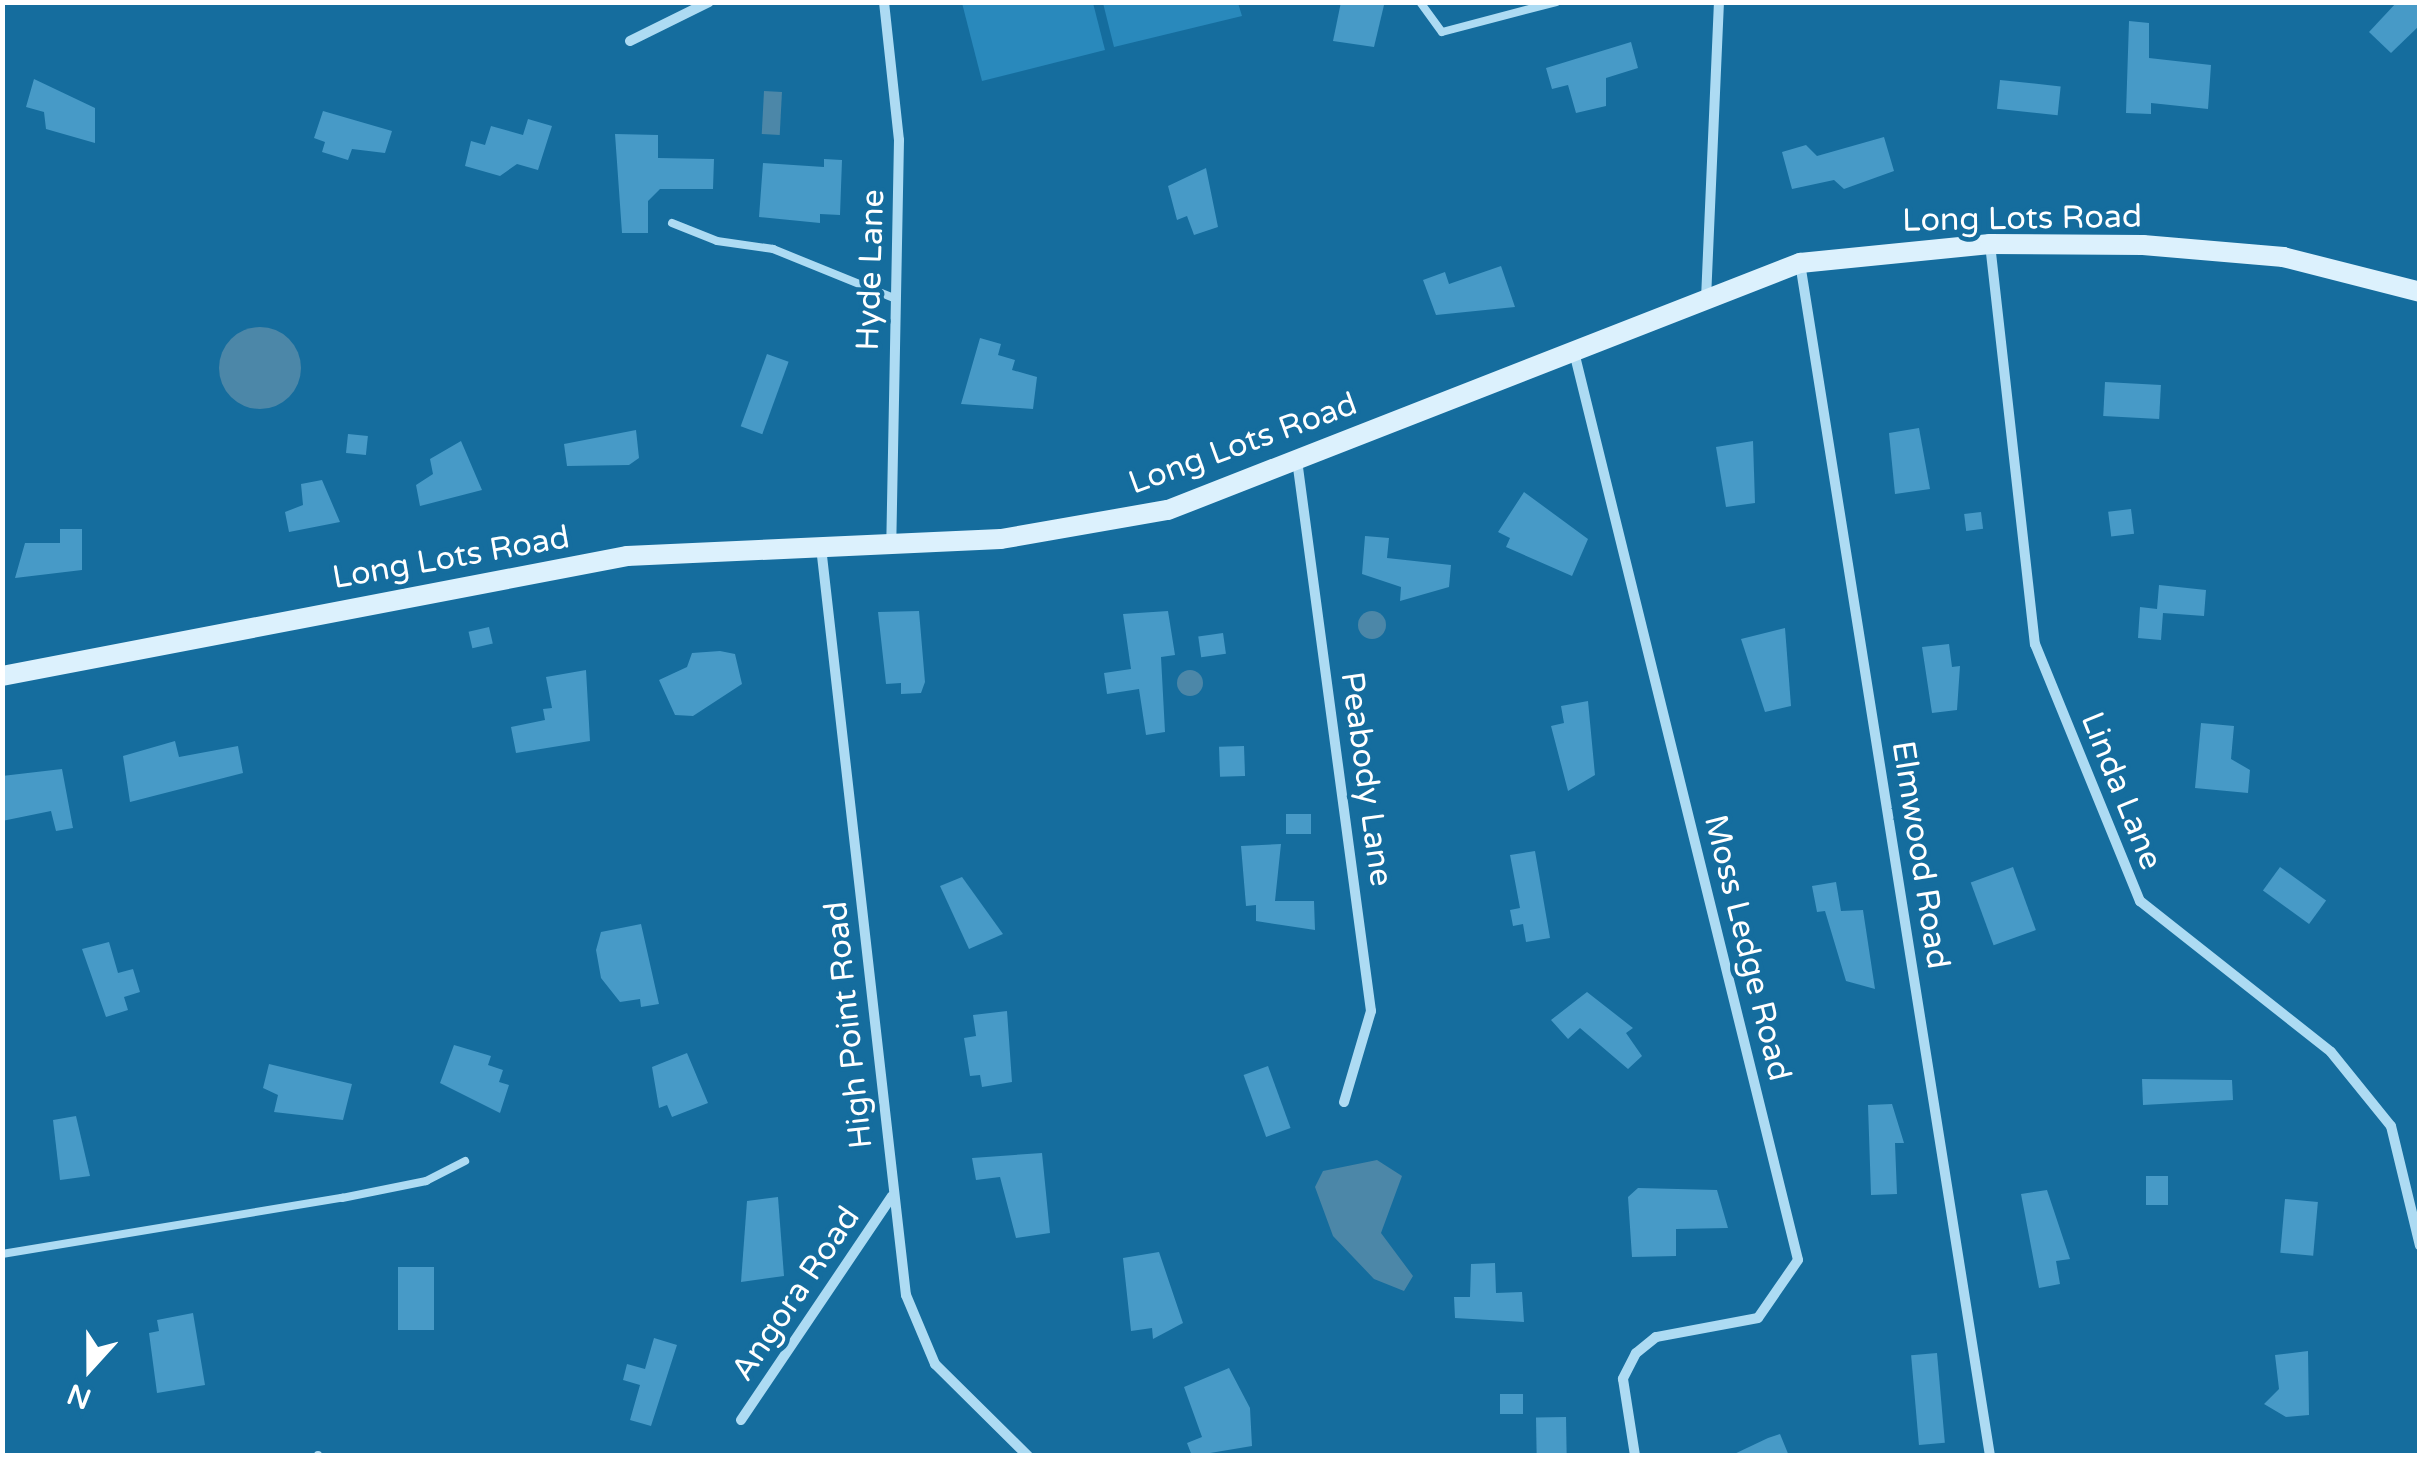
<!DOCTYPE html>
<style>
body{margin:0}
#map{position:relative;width:2422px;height:1458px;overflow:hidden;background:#156d9e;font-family:"Varela Round",sans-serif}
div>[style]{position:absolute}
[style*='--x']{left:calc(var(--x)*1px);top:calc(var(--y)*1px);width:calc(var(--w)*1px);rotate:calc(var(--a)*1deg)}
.green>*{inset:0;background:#2989bc}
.water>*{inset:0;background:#4c87a8;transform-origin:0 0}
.round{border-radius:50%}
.building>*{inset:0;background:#479ac7;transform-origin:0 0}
.lane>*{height:8px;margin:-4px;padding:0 4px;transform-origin:4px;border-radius:4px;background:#addbf3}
.street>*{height:10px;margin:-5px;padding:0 5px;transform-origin:5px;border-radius:5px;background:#addbf3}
.secondary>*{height:20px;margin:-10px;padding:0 10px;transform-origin:10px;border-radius:10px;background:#dcf1fd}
span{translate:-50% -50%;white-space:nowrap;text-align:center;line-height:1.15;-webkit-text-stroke:9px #156d9e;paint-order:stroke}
.street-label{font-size:32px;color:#fff}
.frame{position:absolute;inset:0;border:5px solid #fff;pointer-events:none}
.north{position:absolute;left:40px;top:1318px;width:100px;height:100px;-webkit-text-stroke:8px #156d9e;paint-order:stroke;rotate:201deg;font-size:28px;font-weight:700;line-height:40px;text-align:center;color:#fff}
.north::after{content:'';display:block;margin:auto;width:35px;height:45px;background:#fff;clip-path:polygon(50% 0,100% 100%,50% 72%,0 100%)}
</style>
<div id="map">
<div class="green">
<i style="clip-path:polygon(962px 3px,1093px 3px,1105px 50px,982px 81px)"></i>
<i style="clip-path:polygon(1103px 3px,1238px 3px,1242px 16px,1114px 47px)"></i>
</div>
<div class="water">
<i style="left:764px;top:91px;width:18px;height:43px;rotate:3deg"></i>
<i class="round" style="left:219px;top:327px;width:82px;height:82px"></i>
<i class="round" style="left:1358px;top:611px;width:28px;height:28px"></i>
<i class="round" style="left:1177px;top:670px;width:26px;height:26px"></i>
<i style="clip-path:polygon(1377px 1160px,1402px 1176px,1381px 1233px,1413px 1276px,1404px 1291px,1374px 1279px,1333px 1236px,1315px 1187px,1323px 1171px)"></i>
</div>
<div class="building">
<i style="clip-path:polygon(1341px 2px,1384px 5px,1374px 47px,1333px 41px)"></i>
<i style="clip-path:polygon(2397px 2px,2420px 2px,2420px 25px,2391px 53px,2369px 32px)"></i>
<i style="clip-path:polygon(2129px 21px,2149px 23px,2149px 58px,2211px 65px,2208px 109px,2151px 103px,2151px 114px,2126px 113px)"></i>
<i style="clip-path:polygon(1631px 42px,1638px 68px,1606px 78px,1606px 106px,1576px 113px,1568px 85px,1552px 89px,1546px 68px)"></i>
<i style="clip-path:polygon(34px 79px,95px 108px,95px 143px,46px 129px,44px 112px,26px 107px)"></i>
<i style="left:2000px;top:80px;width:61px;height:29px;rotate:6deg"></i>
<i style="clip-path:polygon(323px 111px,392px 131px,385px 153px,352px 149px,348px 160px,322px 152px,325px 142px,314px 138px)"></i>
<i style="clip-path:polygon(528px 119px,552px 126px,538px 170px,517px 164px,500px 176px,465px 166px,471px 141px,485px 145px,491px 126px,523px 135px)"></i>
<i style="clip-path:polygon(615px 134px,658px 135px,658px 158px,714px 159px,713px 189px,660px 189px,648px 201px,648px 233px,622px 233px)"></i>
<i style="clip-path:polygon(1884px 137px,1894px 171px,1844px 189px,1834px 180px,1792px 189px,1782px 152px,1806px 145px,1817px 156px)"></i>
<i style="clip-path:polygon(824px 159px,842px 160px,840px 215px,820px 214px,820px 223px,759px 217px,763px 163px,824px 167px)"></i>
<i style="clip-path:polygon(1206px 168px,1218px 227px,1194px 235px,1187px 216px,1177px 220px,1168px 186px)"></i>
<i style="clip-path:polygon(1501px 266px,1515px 307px,1436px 315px,1423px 280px,1445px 272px,1449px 284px)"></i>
<i style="clip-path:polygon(980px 338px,1001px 344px,998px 355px,1015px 360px,1012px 370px,1037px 377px,1033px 409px,961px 404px)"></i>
<i style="left:767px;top:354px;width:23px;height:77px;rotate:20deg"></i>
<i style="left:2105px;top:382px;width:56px;height:34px;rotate:3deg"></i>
<i style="clip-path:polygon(1919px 428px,1930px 489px,1895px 494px,1889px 433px)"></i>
<i style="clip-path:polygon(636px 430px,639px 458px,629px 465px,567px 466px,564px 444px)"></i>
<i style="left:348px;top:434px;width:20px;height:19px;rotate:6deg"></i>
<i style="clip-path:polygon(461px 441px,482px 490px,420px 506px,416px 485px,433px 474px,430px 459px)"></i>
<i style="clip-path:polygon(1753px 441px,1755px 503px,1726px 507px,1716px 447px)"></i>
<i style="clip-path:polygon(322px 480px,340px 522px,289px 532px,285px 512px,303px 505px,301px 484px)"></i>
<i style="clip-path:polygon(1524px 492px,1588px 539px,1572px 576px,1506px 547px,1510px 538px,1498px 532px)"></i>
<i style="left:2131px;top:509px;width:25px;height:23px;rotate:83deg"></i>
<i style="left:1981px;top:512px;width:17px;height:17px;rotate:83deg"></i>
<i style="clip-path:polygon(60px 529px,82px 529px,82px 570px,15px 578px,25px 543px,60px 543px)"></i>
<i style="clip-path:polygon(1365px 536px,1389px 538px,1387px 558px,1451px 565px,1449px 587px,1400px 601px,1401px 587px,1362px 574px)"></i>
<i style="clip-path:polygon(2159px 585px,2206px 590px,2204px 616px,2163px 613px,2161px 640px,2138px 638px,2140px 607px,2157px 609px)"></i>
<i style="clip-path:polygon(919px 611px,925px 682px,921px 693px,901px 694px,901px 683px,886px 684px,878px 612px)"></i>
<i style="clip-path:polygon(1168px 611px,1175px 655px,1161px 657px,1165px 732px,1146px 735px,1139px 689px,1107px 694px,1104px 673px,1131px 669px,1123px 614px)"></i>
<i style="left:489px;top:627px;width:17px;height:21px;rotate:77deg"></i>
<i style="clip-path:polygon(1785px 628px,1791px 706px,1765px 712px,1741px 639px)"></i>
<i style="left:1223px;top:633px;width:21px;height:25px;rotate:82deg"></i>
<i style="clip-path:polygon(1949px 644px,1952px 667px,1960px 666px,1957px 710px,1932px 713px,1922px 647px)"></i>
<i style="clip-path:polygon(720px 651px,735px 654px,742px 684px,693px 716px,675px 715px,659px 680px,687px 667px,692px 653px)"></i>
<i style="clip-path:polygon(586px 670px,590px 741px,516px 753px,511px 727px,545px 720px,543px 709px,552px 708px,546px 677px)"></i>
<i style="clip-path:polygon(1588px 701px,1595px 775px,1568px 791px,1551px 726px,1564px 723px,1561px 706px)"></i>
<i style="clip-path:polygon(2201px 723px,2234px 726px,2231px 759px,2250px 770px,2248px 793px,2195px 788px)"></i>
<i style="clip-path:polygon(175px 741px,179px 757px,238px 746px,243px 773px,130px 802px,123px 756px)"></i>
<i style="left:1244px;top:746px;width:30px;height:25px;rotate:88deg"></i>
<i style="clip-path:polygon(62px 769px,73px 828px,56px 831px,51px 811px,2px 821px,2px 776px)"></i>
<i style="left:1286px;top:814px;width:25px;height:20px"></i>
<i style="clip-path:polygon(1281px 844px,1275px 901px,1314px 901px,1315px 930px,1256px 921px,1256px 905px,1246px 906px,1241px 846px)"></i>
<i style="clip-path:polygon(1535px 851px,1550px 938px,1526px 942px,1523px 924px,1513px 926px,1510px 910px,1520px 908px,1510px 855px)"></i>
<i style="left:2013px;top:867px;width:67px;height:45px;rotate:70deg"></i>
<i style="left:2280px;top:867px;width:57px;height:29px;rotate:36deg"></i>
<i style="clip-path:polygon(962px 877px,1003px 934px,969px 949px,940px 886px)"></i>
<i style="clip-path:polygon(1836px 882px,1841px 911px,1863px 910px,1875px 989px,1846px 981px,1825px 911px,1817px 912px,1812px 886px)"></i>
<i style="clip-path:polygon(641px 924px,659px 1004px,641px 1007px,640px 999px,620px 1002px,601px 978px,596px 950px,601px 932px)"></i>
<i style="clip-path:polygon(109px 942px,118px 973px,133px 969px,140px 992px,124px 997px,128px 1010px,106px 1017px,82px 949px)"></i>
<i style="clip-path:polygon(1587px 992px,1633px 1028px,1626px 1033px,1642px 1056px,1628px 1069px,1580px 1028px,1568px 1039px,1551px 1020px)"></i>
<i style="clip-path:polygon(1007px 1011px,1012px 1082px,982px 1087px,980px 1075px,970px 1076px,964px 1038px,976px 1036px,973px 1015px)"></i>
<i style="clip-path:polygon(454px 1045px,491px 1056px,488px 1065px,503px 1070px,499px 1082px,509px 1085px,500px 1113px,440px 1083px)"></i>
<i style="clip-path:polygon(687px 1053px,708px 1103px,672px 1117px,667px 1105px,659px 1108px,652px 1067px)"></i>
<i style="clip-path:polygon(269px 1064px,352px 1084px,343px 1120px,274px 1112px,278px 1095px,263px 1088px)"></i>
<i style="left:1268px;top:1066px;width:66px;height:26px;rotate:70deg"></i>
<i style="clip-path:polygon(2142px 1079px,2232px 1080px,2233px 1100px,2143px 1105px)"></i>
<i style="clip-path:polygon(1892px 1104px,1904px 1143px,1895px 1143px,1897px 1194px,1871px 1195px,1868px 1105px)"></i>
<i style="clip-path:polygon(76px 1116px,90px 1176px,60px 1180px,53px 1120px)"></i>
<i style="clip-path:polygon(1042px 1153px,1050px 1233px,1016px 1238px,1000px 1177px,976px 1180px,972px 1158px)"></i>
<i style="left:2168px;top:1176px;width:29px;height:22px;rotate:90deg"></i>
<i style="clip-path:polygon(1638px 1188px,1717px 1190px,1728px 1228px,1676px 1229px,1676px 1256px,1632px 1257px,1628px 1197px)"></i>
<i style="clip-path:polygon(2047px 1190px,2070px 1259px,2056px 1261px,2060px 1284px,2039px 1288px,2021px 1194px)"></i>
<i style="clip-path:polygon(778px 1197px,784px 1276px,741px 1282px,747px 1201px)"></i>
<i style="left:2285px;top:1199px;width:33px;height:54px;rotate:5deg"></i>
<i style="clip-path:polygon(1159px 1252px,1183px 1323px,1153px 1339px,1152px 1328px,1131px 1331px,1123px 1258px)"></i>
<i style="clip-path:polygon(1495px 1263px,1496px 1293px,1522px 1292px,1524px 1322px,1455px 1318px,1454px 1297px,1470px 1297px,1471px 1264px)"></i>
<i style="left:434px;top:1267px;width:63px;height:36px;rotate:90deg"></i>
<i style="clip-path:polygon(193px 1313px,205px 1385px,157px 1393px,149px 1333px,159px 1331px,157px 1320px)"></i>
<i style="clip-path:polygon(654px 1338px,677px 1345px,651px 1426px,630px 1420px,640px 1385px,623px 1380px,627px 1364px,645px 1369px)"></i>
<i style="clip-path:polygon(2308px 1351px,2309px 1415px,2286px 1417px,2264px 1404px,2279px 1389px,2275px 1355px)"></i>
<i style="left:1937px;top:1353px;width:90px;height:26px;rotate:85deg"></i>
<i style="clip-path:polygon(1229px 1368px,1250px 1408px,1252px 1446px,1192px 1456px,1187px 1443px,1202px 1437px,1184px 1387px)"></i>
<i style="left:1500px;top:1394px;width:23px;height:20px"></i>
<i style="left:1566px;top:1417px;width:39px;height:30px;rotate:89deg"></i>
<i style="clip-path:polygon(1780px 1434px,1789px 1456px,1730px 1456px,1768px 1438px)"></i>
</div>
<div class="lane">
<i style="--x:1420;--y:2;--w:37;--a:54"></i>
<i style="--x:1442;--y:32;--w:118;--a:-14.7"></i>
<i style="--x:672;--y:223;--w:48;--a:21.8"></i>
<i style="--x:717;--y:241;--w:57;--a:8.1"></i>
<i style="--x:773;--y:249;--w:133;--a:22.1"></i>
<i style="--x:2;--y:1254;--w:345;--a:-9.4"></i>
<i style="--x:342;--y:1198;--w:86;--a:-11.4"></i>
<i style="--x:426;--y:1181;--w:44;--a:-27.1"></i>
<i style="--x:318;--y:1455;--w:1;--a:90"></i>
</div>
<div class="street">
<i style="--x:884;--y:2;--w:139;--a:83.8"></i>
<i style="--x:899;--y:140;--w:400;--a:91.1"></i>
<i style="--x:630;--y:41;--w:88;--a:-26.3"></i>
<i style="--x:1990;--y:244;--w:403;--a:83.6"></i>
<i style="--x:2035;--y:644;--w:278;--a:67.8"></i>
<i style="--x:2140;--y:901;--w:243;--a:38.3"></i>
<i style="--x:2331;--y:1052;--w:95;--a:51"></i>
<i style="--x:2391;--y:1126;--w:123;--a:76.4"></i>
<i style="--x:1800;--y:263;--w:1208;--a:80.95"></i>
<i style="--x:1706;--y:299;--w:297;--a:-87.5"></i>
<i style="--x:1574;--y:352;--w:935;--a:76.14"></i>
<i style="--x:1798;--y:1260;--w:70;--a:124.6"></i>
<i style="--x:1758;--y:1318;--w:104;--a:169.4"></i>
<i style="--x:1656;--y:1337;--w:26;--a:141"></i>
<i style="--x:1636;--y:1353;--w:29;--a:117"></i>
<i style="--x:1623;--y:1379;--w:78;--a:81.1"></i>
<i style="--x:1297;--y:460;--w:556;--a:82.35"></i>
<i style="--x:1371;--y:1011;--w:95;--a:106.5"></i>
<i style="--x:821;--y:547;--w:753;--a:83.52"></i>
<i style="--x:906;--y:1295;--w:75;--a:67.2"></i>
<i style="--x:935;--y:1364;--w:131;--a:44.7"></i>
<i style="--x:741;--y:1420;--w:270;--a:-56"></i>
</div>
<div class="secondary">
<i style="--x:2;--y:676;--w:636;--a:-10.87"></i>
<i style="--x:627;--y:556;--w:374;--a:-2.6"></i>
<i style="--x:1001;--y:539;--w:169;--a:-9.9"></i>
<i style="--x:1168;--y:510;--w:679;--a:-21.35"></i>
<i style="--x:1800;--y:263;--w:191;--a:-5.7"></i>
<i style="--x:1990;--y:244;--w:153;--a:0.4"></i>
<i style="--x:2143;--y:245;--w:141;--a:4.9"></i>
<i style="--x:2283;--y:257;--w:141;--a:14.3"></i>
</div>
<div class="street-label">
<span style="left:2022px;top:219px;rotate:-1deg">Long Lots Road</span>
<span style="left:871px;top:270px;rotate:-88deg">Hyde Lane</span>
<span style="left:1243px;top:444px;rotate:-20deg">Long Lots Road</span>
<span style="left:451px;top:558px;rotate:-10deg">Long Lots Road</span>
<span style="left:1366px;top:779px;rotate:82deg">Peabody Lane</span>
<span style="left:2121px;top:791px;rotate:68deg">Linda Lane</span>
<span style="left:1920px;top:855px;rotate:81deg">Elmwood Road</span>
<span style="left:1747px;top:948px;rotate:76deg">Moss Ledge Road</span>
<span style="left:849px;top:1025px;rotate:-96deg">High Point Road</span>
<span style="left:796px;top:1294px;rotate:-56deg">Angora Road</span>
</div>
<div class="frame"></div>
<div class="north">N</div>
</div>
